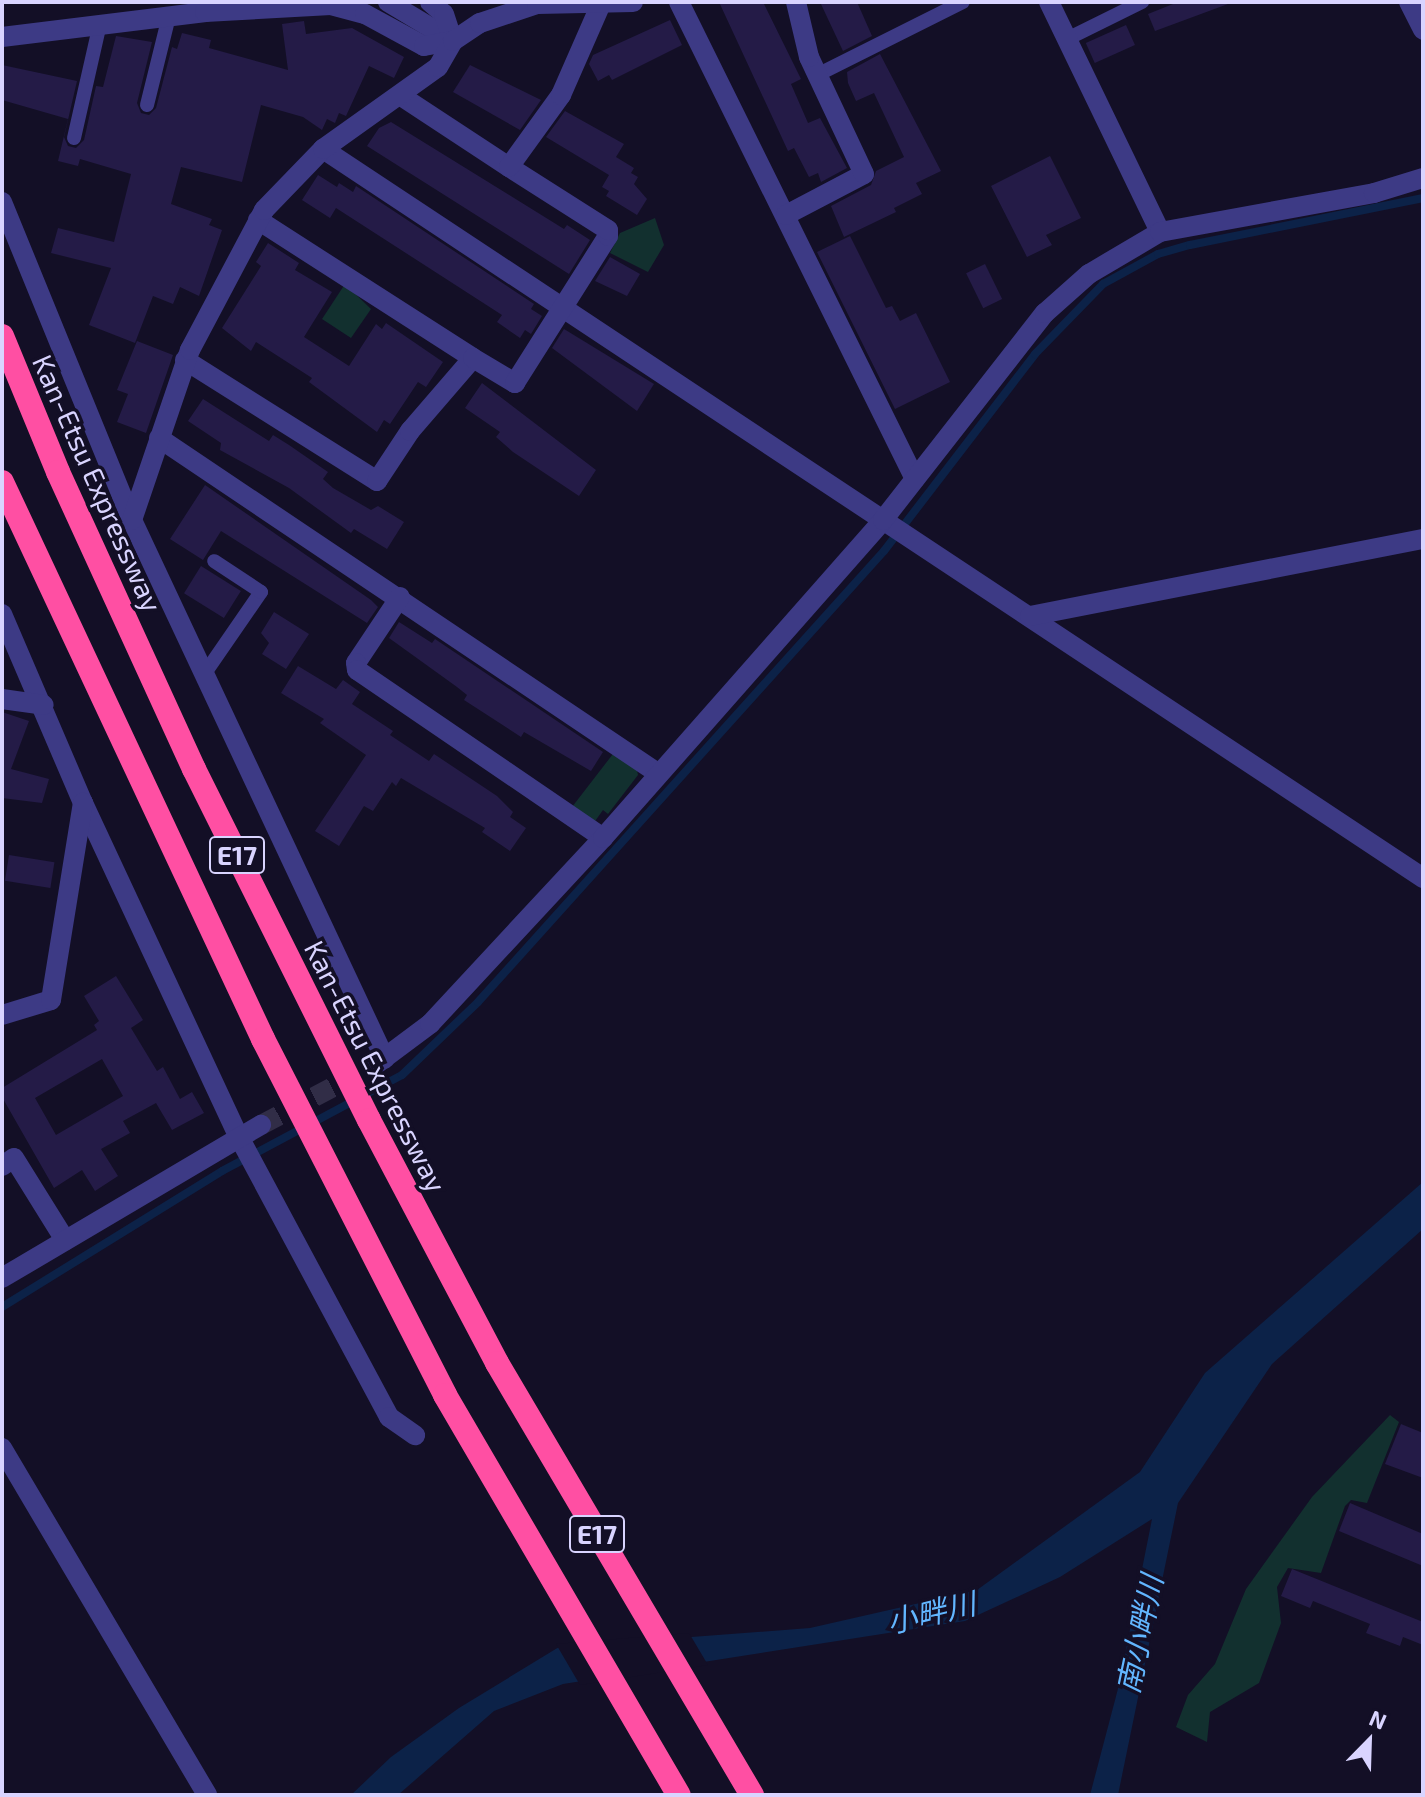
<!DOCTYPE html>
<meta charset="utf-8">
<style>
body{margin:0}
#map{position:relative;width:1425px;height:1797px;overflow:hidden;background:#130f26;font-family:"Exo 2","Noto Sans JP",sans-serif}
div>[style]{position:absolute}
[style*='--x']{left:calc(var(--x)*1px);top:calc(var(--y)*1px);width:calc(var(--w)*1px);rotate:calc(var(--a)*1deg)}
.green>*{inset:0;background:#12302f}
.water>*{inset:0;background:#0c2248}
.pier>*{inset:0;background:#130f26}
.stream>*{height:8px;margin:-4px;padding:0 4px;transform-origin:4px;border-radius:4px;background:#0c2248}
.building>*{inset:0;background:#241b47;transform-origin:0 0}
.tertiary-tunnel>*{height:20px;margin-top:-10px;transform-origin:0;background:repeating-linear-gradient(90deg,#312d47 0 20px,transparent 0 30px)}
.service>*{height:14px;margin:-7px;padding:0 7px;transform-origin:7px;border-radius:7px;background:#3d3a85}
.minor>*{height:20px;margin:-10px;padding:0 10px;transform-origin:10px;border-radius:10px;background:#3d3a85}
.tertiary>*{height:20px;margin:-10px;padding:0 10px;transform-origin:10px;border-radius:10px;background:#3d3a85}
.motorway>*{height:24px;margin:-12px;padding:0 12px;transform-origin:12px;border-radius:12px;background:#ff4fa3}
span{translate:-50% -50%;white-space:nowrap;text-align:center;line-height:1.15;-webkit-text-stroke:7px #130f26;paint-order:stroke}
.shield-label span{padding:2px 6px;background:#130f26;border:2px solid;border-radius:6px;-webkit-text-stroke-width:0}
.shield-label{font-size:26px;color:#d9d4ff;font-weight:700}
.street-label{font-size:28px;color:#d9d4ff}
.water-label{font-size:30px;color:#62b6ff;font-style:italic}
.frame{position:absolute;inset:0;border:4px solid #d9d4ff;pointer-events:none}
.north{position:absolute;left:1329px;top:1701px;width:80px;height:80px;-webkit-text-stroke:6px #130f26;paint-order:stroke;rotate:23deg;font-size:22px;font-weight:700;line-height:32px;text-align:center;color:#d9d4ff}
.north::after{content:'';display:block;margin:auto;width:28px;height:36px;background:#d9d4ff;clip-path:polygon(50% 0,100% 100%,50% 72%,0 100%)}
</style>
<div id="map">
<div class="green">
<i style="clip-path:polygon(655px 218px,664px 245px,648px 272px,610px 253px,620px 233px)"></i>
<i style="clip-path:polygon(345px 284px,371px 309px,351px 338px,322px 319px)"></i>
<i style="clip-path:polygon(616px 750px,636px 765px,638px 775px,608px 814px,603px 810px,593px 824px,572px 807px)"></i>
<i style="clip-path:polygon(1390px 1415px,1399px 1422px,1367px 1503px,1351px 1500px,1345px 1506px,1321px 1573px,1288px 1568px,1277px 1587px,1281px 1623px,1259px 1683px,1210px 1712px,1207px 1742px,1176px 1727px,1188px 1695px,1215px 1664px,1246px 1589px,1312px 1497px)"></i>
</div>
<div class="water">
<i style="clip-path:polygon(1423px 1182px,1423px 1229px,1272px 1364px,1178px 1503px,1118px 1795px,1090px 1795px,1119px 1685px,1152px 1519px,1060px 1577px,965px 1621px,563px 1684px,494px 1711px,398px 1795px,351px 1795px,391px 1757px,459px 1708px,559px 1647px,810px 1628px,977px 1590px,1140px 1472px,1205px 1373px)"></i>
</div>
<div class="pier">
<i style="clip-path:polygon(689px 1633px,708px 1665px,580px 1685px,556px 1644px)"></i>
</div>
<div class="stream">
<i style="--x:2;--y:1307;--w:259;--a:-31.7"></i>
<i style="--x:222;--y:1171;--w:204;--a:-28.1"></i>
<i style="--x:402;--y:1075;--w:105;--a:-43.8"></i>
<i style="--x:478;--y:1002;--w:607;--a:-48.01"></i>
<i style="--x:884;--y:551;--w:248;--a:-52.5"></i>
<i style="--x:1035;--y:354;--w:98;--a:-45.8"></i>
<i style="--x:1103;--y:284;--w:63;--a:-28.6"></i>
<i style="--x:1158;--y:254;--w:33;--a:-16"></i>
<i style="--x:1190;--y:245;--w:238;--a:-11.4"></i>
</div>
<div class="building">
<i style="clip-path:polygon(719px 2px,763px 2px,801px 79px,791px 84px,808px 123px,820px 118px,847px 168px,821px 182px,818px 173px,809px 177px,794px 148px,788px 151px)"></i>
<i style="clip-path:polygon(820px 2px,857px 2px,872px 36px,843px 51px)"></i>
<i style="clip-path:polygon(1178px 2px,1227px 2px,1228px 4px,1155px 31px,1148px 14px)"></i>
<i style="clip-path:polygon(670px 20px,682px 45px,612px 80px,609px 75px,598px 81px,589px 64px,593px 55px)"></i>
<i style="clip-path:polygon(304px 21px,306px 34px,352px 28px,404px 57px,394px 78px,369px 66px,346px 116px,339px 113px,335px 123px,327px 119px,322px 130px,303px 117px,261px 105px,242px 182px,181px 167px,171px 204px,212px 219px,209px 225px,222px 230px,199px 296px,180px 287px,173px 304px,153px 296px,135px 343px,89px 325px,111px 268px,51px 253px,58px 228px,114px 242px,131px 174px,80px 159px,78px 166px,58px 161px,68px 119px,2px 100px,2px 65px,77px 81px,64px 137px,68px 146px,76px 148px,84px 140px,96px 86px,103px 87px,116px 36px,152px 42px,137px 103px,141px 113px,149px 115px,156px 108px,172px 47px,177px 49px,182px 33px,211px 40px,209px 48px,288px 70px,282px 24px)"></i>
<i style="left:1126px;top:25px;width:22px;height:44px;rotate:66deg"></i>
<i style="clip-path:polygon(880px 54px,941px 171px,916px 183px,922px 194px,894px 208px,896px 212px,844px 237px,831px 206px,871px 185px,876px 171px,904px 157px,874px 93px,856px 101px,848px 83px,847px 72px)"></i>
<i style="clip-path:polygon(470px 65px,541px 100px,520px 130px,453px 92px)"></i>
<i style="clip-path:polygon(565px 111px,624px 144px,616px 157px,634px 168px,631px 173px,638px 177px,634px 184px,647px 199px,637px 215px,606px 196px,609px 191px,602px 187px,609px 175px,546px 137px)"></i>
<i style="clip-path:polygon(391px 122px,564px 229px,567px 225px,590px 240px,569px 274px,367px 146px,379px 128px)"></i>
<i style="clip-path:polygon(1050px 156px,1081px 218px,1046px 235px,1052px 245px,1027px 257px,991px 186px)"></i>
<i style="clip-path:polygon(318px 175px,337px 187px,339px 183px,353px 192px,356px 186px,534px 304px,531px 309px,542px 316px,531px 334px,525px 330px,520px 338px,497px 322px,502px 315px,336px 208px,330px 218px,302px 200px)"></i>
<i style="clip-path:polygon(850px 236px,886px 308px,892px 306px,900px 321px,916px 313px,950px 382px,895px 409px,817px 252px)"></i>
<i style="clip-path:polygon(268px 243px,299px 263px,295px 270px,332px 292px,304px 337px,349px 366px,376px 324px,382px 329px,386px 323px,443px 362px,426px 387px,418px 382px,390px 424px,384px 420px,377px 432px,309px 382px,312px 378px,256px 342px,251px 351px,222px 328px,261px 266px,256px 262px)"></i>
<i style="clip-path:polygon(610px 257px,640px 274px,627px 296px,595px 281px)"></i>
<i style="left:985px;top:264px;width:39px;height:21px;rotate:64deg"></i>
<i style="clip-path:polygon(564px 329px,654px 384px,637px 411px,552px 348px)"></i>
<i style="clip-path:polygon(137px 341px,173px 355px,146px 433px,117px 422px,128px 394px,117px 390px)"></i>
<i style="clip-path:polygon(482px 383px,596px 470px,579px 496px,513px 452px,496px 437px,500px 432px,465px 408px)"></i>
<i style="clip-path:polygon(203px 399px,269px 441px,273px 435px,289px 445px,328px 472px,323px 479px,333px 488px,371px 510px,378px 506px,404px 522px,387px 549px,354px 529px,351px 533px,289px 488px,220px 450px,221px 443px,188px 421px)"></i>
<i style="clip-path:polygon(205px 485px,371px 600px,378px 607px,367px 623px,221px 531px,203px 560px,170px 539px)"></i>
<i style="left:201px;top:566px;width:47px;height:32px;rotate:32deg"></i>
<i style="clip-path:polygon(274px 612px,309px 634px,286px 669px,262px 654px,269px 643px,261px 633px)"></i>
<i style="clip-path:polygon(399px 622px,432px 643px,435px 639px,603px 752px,591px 771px,524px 732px,521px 737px,464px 700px,467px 695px,457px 687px,389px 638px)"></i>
<i style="clip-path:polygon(298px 666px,336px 689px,343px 680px,360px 692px,352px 704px,393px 731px,390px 735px,429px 761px,434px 754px,497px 796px,513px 812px,510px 817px,526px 828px,510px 851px,482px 832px,485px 828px,401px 778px,396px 786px,392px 782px,373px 811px,364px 806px,339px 846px,315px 831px,366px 755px,320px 723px,324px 719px,281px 693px)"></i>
<i style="clip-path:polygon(2px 712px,29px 721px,11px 769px,49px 779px,42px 803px,2px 798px)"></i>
<i style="left:9px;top:855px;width:46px;height:26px;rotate:9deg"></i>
<i style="clip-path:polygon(evenodd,116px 976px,143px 1020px,131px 1028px,157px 1071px,163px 1067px,180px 1099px,192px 1092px,204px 1113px,172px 1130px,156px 1103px,123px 1121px,130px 1133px,101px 1149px,118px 1176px,95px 1191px,82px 1170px,54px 1188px,2px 1097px,2px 1088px,97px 1030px,94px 1025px,99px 1021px,84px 996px,116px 976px,102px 1059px,123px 1096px,56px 1135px,35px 1098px,102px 1059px)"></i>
<i style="clip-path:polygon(1401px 1424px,1423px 1433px,1423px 1478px,1385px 1464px)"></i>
<i style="clip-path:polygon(1350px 1503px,1423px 1534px,1423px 1566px,1339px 1531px)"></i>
<i style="clip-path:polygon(1292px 1569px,1423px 1622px,1423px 1645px,1403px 1637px,1400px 1646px,1366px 1633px,1370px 1624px,1313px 1601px,1310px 1608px,1281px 1596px)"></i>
</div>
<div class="tertiary-tunnel">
<i style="--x:261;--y:1125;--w:129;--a:-27.8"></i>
</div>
<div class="service">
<i style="--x:1067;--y:39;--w:84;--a:-26.3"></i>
<i style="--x:817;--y:75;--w:163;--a:-26.6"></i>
<i style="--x:147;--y:105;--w:92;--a:-76.1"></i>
<i style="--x:74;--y:138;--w:117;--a:-77.2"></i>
<i style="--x:203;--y:676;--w:102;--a:-55.4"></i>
<i style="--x:261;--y:592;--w:56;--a:-146.6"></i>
</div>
<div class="minor">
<i style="--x:388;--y:2;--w:76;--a:31"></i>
<i style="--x:430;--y:2;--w:18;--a:41"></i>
<i style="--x:444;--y:14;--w:28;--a:72"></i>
<i style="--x:679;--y:2;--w:532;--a:63.68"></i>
<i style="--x:1049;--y:2;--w:255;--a:64.2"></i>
<i style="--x:1409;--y:2;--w:31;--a:63"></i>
<i style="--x:2;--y:37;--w:205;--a:-7"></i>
<i style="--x:205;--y:12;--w:126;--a:-3.2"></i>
<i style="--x:331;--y:5;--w:35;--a:15"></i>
<i style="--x:365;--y:14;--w:67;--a:28.5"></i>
<i style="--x:424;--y:46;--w:29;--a:-10"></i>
<i style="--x:401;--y:96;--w:129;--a:33.3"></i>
<i style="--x:323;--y:149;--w:1320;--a:33.53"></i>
<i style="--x:2;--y:202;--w:344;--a:67.8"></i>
<i style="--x:132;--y:520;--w:595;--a:64.86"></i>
<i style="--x:786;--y:215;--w:88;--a:-27.7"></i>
<i style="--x:864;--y:174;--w:129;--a:-115.2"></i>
<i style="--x:809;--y:57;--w:57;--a:-103.3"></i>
<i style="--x:258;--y:220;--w:255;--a:32.7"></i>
<i style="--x:185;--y:360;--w:227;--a:32.2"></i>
<i style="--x:377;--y:481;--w:60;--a:-56.6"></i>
<i style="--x:410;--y:431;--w:96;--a:-49.2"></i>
<i style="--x:473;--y:358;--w:49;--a:30.8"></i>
<i style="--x:515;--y:383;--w:174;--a:-57.7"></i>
<i style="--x:608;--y:236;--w:6;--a:-90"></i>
<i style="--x:608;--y:230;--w:117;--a:-147.5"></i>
<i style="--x:509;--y:167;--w:89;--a:-54.2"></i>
<i style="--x:561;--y:95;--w:99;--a:-66.3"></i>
<i style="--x:159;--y:438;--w:602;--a:33.9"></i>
<i style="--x:132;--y:520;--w:180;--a:-71.2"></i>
<i style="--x:190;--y:350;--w:158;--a:-62.1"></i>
<i style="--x:264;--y:210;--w:85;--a:-46"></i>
<i style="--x:323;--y:149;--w:141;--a:-35.5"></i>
<i style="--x:438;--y:67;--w:30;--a:-60"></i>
<i style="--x:453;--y:41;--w:32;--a:-34"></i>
<i style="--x:480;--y:23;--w:60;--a:-18.4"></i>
<i style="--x:537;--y:4;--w:96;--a:-1.2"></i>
<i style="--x:400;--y:597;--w:79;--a:123.7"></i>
<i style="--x:356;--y:663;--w:7;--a:82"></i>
<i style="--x:357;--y:670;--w:298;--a:34.3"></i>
<i style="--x:2;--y:614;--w:206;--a:66.8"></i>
<i style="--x:83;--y:803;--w:369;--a:65"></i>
<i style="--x:239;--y:1137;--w:318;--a:61.8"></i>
<i style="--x:389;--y:1417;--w:32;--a:35"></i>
<i style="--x:1030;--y:616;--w:400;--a:-11.1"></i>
<i style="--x:2;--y:699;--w:42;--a:8.1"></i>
<i style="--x:2;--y:1015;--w:51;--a:-17"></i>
<i style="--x:51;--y:1000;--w:200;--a:-80.8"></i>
<i style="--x:2;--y:1166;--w:14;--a:-34"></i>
<i style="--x:14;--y:1158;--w:97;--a:58.1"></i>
<i style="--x:2;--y:1448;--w:403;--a:59.4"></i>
</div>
<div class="tertiary">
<i style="--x:375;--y:1065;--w:69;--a:-36.7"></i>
<i style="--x:430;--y:1024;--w:254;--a:-47.1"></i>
<i style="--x:603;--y:838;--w:424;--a:-48.6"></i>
<i style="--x:883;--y:520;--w:263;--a:-52"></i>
<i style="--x:1045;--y:313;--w:59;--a:-41.6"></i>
<i style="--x:1089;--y:274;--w:82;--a:-30.6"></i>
<i style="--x:1160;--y:232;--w:218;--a:-10.3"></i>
<i style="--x:1374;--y:193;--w:51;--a:-17"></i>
<i style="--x:2;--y:1278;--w:301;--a:-30.6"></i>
</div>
<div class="motorway">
<i style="--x:2;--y:336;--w:147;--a:67.6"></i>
<i style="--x:58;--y:472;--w:327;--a:65.4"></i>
<i style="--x:194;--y:769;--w:392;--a:63.5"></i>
<i style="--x:369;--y:1120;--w:275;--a:62.2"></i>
<i style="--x:497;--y:1363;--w:502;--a:59.45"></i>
<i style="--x:2;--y:482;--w:615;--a:64.89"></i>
<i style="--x:263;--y:1039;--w:400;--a:62.9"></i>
<i style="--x:445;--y:1395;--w:463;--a:59.7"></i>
</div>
<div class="shield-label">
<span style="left:237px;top:855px">E17</span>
<span style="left:597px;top:1534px">E17</span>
</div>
<div class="street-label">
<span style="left:98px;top:483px;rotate:66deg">Kan-Etsu Expressway</span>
<span style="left:376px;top:1066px;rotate:63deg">Kan-Etsu Expressway</span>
</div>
<div class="water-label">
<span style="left:931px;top:1612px;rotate:-13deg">小畔川</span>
<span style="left:1139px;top:1634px;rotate:-78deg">南小畔川</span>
</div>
<div class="frame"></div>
<div class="north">N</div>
</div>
